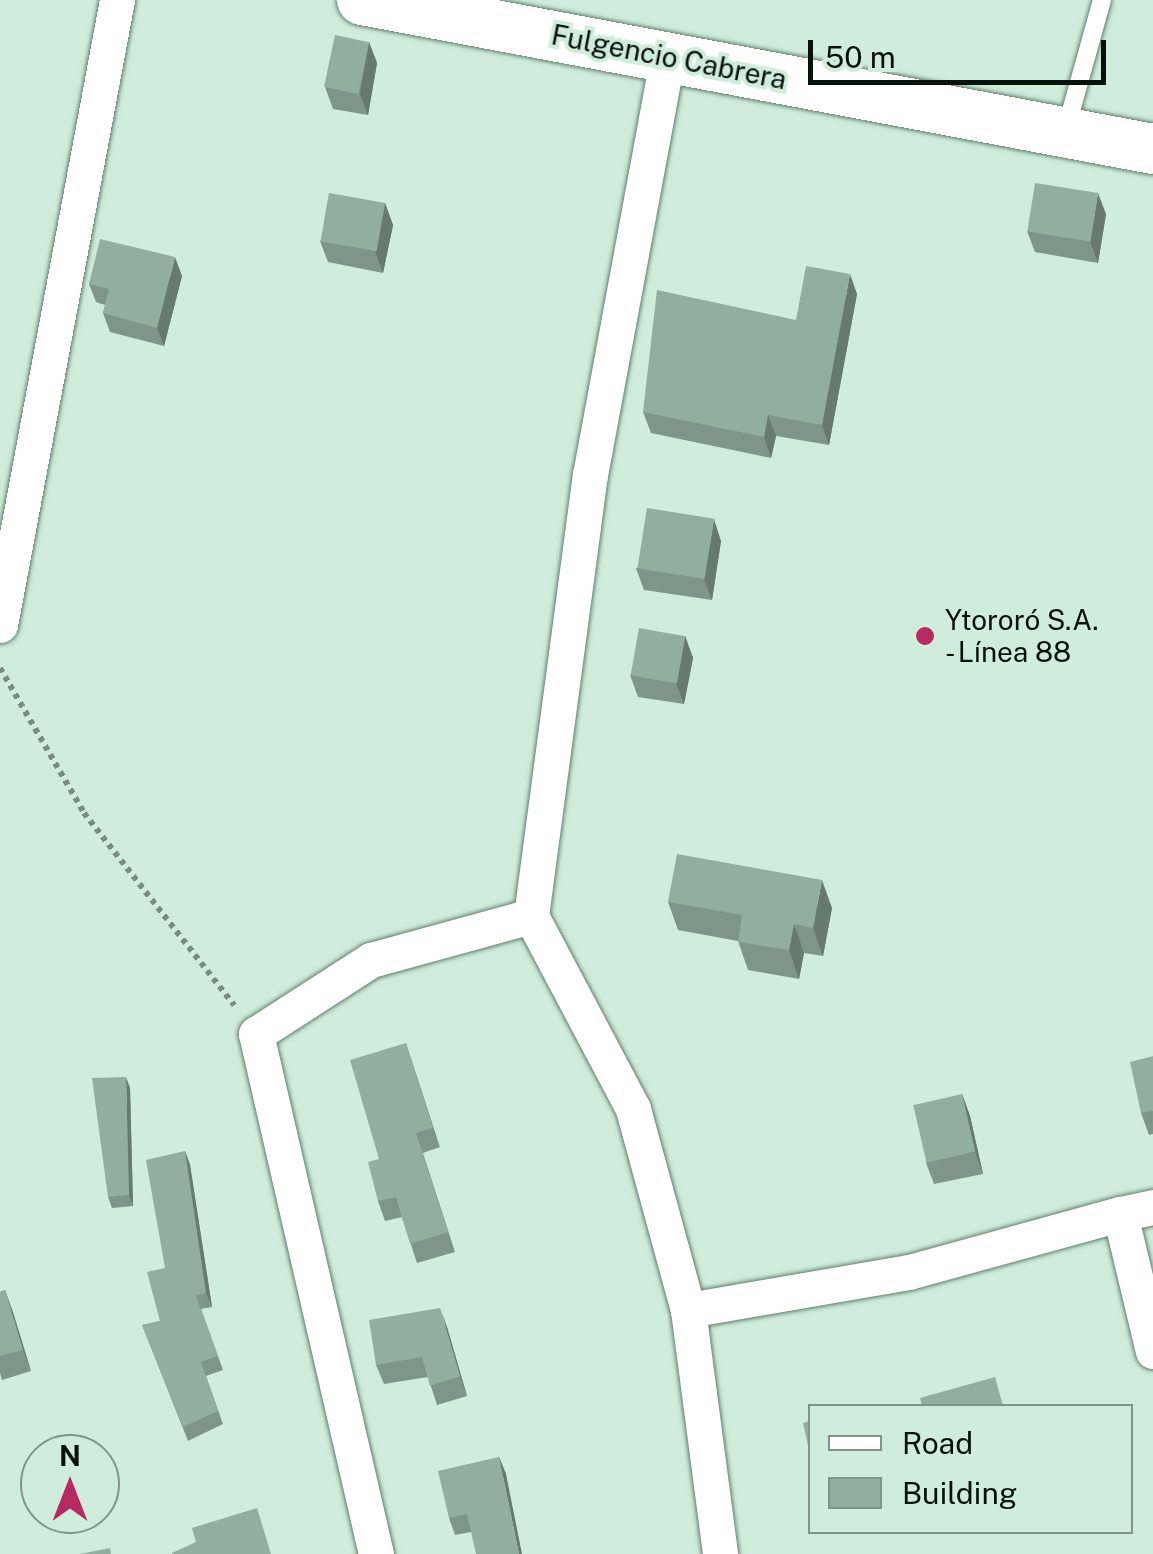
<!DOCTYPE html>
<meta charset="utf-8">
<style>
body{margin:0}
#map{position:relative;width:1153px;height:1554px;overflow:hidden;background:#d0eddb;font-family:"Public Sans",sans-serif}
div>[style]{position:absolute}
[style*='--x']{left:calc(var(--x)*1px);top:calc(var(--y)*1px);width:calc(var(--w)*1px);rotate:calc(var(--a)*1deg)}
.path>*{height:6px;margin-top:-3px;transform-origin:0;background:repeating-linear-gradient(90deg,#788c80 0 5px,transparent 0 10px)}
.roads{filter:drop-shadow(0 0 2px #637d6d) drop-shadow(0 0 2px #637d6d)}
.lane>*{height:18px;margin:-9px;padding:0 9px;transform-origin:9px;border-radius:9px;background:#fff}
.street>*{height:35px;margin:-17.5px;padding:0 17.5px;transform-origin:17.5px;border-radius:17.5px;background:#fff}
.secondary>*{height:50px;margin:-25px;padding:0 25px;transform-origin:25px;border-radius:25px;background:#fff}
.wall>*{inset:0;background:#7e9687}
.shaded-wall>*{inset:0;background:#667a6e}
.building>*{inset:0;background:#92ae9d;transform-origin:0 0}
.dots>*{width:28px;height:28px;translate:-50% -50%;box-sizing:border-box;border:5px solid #d0eddb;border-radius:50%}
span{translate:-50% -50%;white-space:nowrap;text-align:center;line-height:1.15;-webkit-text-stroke:8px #d0eddb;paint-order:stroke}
.street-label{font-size:28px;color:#08120c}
.poi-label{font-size:28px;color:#08120c}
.left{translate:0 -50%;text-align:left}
.legend{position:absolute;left:808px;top:1404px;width:325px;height:130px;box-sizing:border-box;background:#d0eddb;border:2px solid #809588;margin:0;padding:12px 18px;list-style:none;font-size:30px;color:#08120c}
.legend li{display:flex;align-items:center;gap:20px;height:50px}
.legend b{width:50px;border:2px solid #809588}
.north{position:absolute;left:20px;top:1434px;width:100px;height:100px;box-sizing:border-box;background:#d0eddb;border:2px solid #809588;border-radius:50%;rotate:0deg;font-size:28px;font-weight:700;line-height:40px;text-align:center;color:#08120c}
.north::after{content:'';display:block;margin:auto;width:35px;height:45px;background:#b62961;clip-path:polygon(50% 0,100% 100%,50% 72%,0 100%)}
.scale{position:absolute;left:808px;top:40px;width:298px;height:45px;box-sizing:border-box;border:5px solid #08120c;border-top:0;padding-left:12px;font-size:30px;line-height:35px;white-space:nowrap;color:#08120c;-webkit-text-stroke:8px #d0eddb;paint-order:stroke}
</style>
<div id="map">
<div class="path">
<i style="--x:0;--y:668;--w:168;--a:59.9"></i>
<i style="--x:84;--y:813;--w:244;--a:52"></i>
</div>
<div class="roads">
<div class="lane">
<i style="--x:1066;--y:129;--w:134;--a:-74.4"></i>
</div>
<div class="street">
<i style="--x:0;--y:625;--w:636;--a:-79.4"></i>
<i style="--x:531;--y:916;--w:218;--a:62.1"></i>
<i style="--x:633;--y:1109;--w:208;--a:74.7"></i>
<i style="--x:688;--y:1310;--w:224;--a:-9.8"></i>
<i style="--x:909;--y:1272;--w:219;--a:-15.4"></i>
<i style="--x:1153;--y:1207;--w:34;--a:168"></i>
<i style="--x:1120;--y:1214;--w:141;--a:76.5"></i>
<i style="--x:688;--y:1310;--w:246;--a:82.5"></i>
<i style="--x:376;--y:1554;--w:534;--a:-102.99"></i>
<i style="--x:256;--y:1034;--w:137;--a:-32.8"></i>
<i style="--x:371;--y:960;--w:166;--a:-15.4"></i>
<i style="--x:531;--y:916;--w:445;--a:-82.4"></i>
<i style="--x:590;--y:475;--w:426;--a:-79.5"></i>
</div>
<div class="secondary">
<i style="--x:362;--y:0;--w:805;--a:10.67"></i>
</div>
</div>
<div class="wall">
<i style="clip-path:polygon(369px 42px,377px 63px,368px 115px,333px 109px,325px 87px)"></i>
<i style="clip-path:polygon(385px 203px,393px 225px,383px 273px,328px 262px,320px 241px)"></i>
<i style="clip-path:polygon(1106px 214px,1098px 263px,1035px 252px,1027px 231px)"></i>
<i style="clip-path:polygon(182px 276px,164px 346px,110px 332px,103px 313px,105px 305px,96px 302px,89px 284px)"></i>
<i style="clip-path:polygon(857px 294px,829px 445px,776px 436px,771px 458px,651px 433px,643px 412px,796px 320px)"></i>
<i style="clip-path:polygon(721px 541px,712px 600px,644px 590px,636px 568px)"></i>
<i style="clip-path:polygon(685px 636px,693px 658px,684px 704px,638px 697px,630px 675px)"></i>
<i style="clip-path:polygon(668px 902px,832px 908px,823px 956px,804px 953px,799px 979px,748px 970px,738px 941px,678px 930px)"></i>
<i style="clip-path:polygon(406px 1043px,440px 1147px,423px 1153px,455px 1252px,417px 1263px,402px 1217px,385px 1221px,378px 1201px,379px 1159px)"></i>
<i style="clip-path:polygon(1153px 1056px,1153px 1134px,1149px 1135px,1141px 1113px)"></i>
<i style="clip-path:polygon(130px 1088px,133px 1206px,112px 1208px,108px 1197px)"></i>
<i style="clip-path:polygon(962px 1094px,970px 1116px,983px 1174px,934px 1184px,926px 1163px)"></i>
<i style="clip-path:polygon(185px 1151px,190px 1165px,212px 1307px,201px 1309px,223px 1370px,206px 1376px,223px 1424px,188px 1441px,142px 1325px,160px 1321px,165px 1268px)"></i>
<i style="clip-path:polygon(5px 1290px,31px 1371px,2px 1380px,0 1373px,0 1292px)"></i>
<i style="clip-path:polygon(447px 1327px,467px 1396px,437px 1405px,428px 1377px,384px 1384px,376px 1365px)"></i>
<i style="clip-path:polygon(499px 1457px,506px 1474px,471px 1532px,455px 1535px,449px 1518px)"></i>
</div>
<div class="shaded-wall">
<i style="clip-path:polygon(369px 42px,377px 63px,368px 115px,360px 94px)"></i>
<i style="clip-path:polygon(1098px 193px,1106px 214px,1098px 263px,1090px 241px)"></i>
<i style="clip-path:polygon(385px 203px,393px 225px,383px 273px,375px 251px)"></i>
<i style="clip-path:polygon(175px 257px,182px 276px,164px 346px,157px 328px)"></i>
<i style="clip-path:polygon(850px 274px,857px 294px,829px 445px,822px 425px)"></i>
<i style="clip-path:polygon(768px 415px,776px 436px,771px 458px,764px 437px)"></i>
<i style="clip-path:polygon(714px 519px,721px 541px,712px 600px,704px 579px)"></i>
<i style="clip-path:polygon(685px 636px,693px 658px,684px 704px,676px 683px)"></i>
<i style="clip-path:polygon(822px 880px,832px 908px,823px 956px,813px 928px)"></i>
<i style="clip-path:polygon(794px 924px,804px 953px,799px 979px,789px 950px)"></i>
<i style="clip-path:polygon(126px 1077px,130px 1088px,133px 1206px,129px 1195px)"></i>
<i style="clip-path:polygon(962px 1094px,970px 1116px,983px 1174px,975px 1152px)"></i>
<i style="clip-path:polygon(185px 1151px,190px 1165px,212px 1307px,206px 1293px)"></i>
<i style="clip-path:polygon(5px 1290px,13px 1312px,31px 1371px,23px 1350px)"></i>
<i style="clip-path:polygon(440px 1308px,447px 1327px,467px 1396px,460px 1376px)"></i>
<i style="clip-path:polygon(499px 1457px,506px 1474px,522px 1554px,519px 1554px)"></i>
</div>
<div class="building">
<i style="left:335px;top:35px;width:35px;height:53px;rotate:12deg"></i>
<i style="left:1035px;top:183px;width:64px;height:49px;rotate:9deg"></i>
<i style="left:329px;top:193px;width:57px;height:49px;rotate:10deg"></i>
<i style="clip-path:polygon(100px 239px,175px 257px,157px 328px,103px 313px,109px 289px,89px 284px)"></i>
<i style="clip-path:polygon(806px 266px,850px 274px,822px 425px,768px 415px,764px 437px,643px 412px,657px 290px,796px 320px)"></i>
<i style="left:647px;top:508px;width:68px;height:61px;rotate:9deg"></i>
<i style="left:639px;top:628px;width:47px;height:48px;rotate:10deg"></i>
<i style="clip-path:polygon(677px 854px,822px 880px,813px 928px,794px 924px,789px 950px,738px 942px,742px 915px,668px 902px)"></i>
<i style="clip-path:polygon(406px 1043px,433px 1128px,416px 1133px,448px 1232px,410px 1244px,396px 1197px,378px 1201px,368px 1162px,379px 1159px,350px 1060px)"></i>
<i style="clip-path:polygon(1153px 1056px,1153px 1111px,1141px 1113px,1130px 1062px)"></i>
<i style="clip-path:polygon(126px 1077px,129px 1195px,108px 1197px,92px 1078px)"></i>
<i style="left:962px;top:1094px;width:59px;height:50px;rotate:77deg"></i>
<i style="clip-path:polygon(185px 1151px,206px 1293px,196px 1296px,218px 1356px,201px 1362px,218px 1411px,183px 1427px,142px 1325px,160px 1321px,147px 1272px,165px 1268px,146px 1160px)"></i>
<i style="clip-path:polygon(5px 1290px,23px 1350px,0 1356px,0 1292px)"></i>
<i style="clip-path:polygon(440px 1308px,460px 1376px,430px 1386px,422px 1357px,376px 1365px,369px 1320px)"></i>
<i style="clip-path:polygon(995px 1377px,1003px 1406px,922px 1406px,920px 1398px)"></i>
<i style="clip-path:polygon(810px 1421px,810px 1455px,803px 1423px)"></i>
<i style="clip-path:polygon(499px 1457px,519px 1554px,476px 1554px,467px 1514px,449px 1518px,438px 1471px)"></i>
<i style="clip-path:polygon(257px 1508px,271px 1554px,172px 1554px,172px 1553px,196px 1542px,192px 1528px)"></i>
<i style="clip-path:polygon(110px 1548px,111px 1554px,80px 1554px)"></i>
</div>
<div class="dots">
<i style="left:925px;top:636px;background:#b62961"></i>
</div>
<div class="street-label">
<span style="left:669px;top:57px;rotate:11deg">Fulgencio Cabrera</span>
</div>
<div class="poi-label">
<span class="left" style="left:945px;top:636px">Ytororó S.A.<br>- Línea 88</span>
</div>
<ul class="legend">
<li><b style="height:12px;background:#fff"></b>Road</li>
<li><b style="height:28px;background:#92ae9d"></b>Building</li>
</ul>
<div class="north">N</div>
<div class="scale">50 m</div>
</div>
